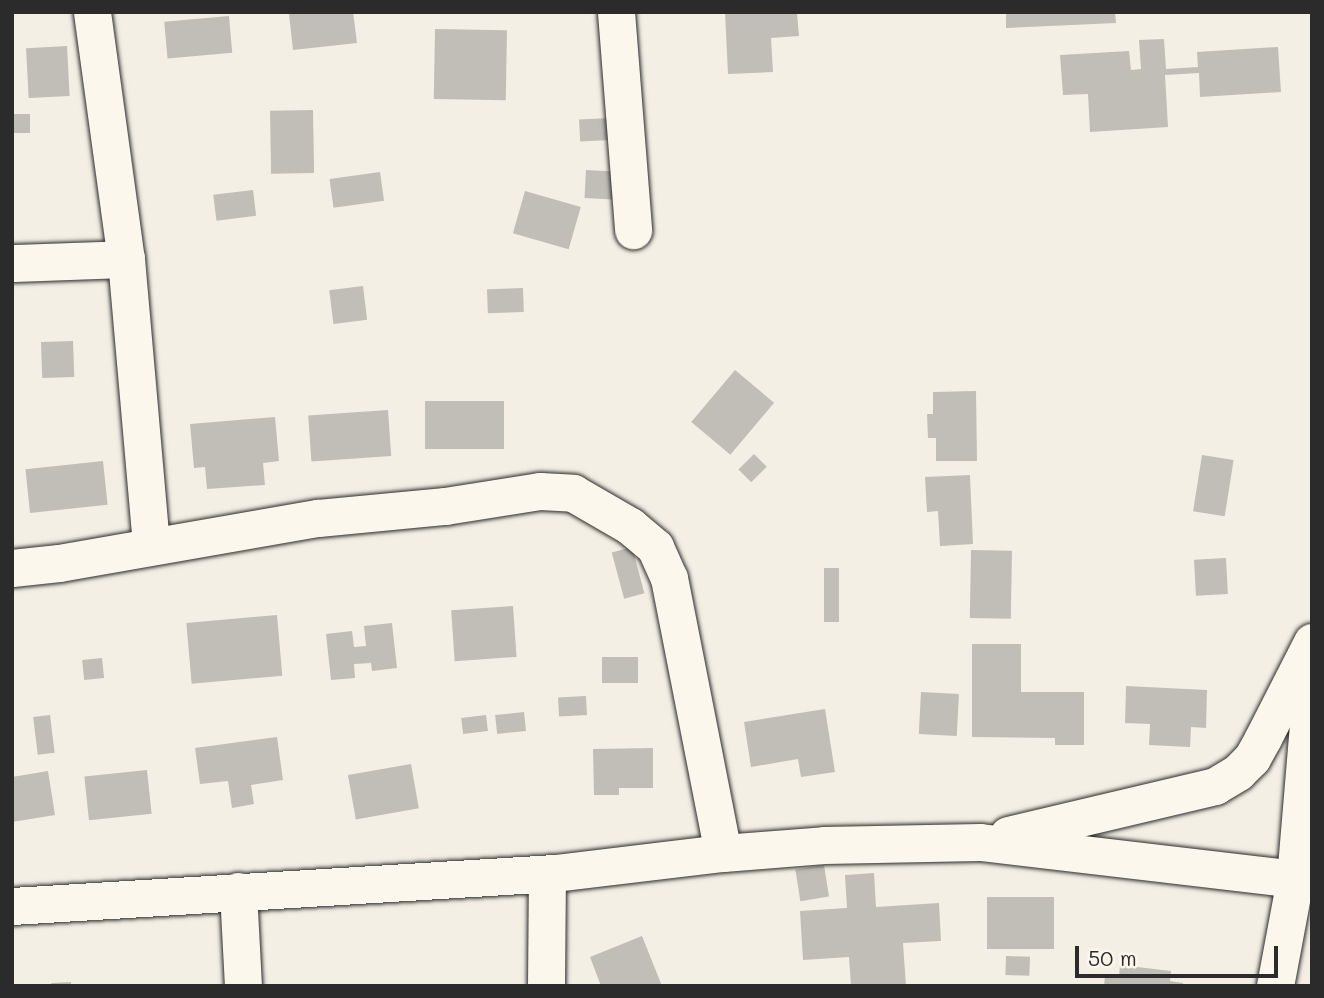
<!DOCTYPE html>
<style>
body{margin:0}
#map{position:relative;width:1324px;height:998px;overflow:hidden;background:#f3efe4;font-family:Mali,sans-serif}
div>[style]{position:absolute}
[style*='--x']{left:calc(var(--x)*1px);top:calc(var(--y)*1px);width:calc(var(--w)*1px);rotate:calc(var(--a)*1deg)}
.building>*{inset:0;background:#c0beb6;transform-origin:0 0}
.roads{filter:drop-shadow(0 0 2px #2b2b2b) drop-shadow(0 0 2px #2b2b2b)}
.minor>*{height:37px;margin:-18.5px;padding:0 18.5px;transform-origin:18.5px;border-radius:18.5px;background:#fbf7ec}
span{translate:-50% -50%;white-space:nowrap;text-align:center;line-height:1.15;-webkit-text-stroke:6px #fbf7ec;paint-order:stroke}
.frame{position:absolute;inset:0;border:14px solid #2b2b2b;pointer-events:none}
.scale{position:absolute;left:1075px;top:946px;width:203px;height:32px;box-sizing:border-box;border:4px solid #2b2b2b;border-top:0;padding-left:9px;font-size:21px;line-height:24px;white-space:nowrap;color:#2b2b2b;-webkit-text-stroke:5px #fbf7ec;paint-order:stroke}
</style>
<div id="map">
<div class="building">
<i style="clip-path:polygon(308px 12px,353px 12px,357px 43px,293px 50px,289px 14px)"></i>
<i style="clip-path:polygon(725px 12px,797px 13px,799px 36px,771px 38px,773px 72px,728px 74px)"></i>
<i style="clip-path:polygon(1006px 12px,1115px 12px,1116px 23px,1006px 28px)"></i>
<i style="left:229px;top:16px;width:37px;height:65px;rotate:85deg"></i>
<i style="left:435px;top:29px;width:72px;height:70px;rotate:1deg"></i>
<i style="clip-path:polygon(1164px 39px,1166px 69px,1198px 67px,1197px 52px,1278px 47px,1281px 92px,1200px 97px,1199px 73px,1165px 75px,1168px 127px,1090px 132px,1088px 94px,1063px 95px,1060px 55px,1129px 51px,1131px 70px,1141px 69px,1139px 40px)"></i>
<i style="left:67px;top:46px;width:50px;height:41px;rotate:87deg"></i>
<i style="left:313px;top:110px;width:63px;height:43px;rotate:89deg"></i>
<i style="left:30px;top:114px;width:19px;height:18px;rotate:90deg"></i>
<i style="left:610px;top:118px;width:22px;height:31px;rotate:87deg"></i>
<i style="left:586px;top:170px;width:33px;height:28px;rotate:3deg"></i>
<i style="left:380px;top:172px;width:29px;height:51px;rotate:82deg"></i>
<i style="left:253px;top:190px;width:26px;height:40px;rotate:83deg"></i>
<i style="left:525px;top:191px;width:58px;height:44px;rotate:16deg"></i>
<i style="left:363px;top:286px;width:34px;height:34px;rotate:83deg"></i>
<i style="left:523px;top:288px;width:24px;height:36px;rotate:88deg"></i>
<i style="left:73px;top:341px;width:36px;height:32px;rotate:88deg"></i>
<i style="left:735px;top:370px;width:51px;height:68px;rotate:40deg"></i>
<i style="clip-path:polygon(976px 391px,977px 461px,936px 461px,936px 438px,928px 438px,927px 414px,933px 414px,933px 392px)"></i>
<i style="left:425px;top:401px;width:79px;height:48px"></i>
<i style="left:388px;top:410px;width:46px;height:80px;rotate:86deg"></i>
<i style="clip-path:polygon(275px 417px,279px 461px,263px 463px,265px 485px,207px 489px,205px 467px,194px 468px,190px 424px)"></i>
<i style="left:754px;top:454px;width:18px;height:22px;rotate:45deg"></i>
<i style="left:1202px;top:455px;width:32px;height:57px;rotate:9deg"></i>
<i style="left:103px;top:461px;width:44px;height:78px;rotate:84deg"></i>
<i style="clip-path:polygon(970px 475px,973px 544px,940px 546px,938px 511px,927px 512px,925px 477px)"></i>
<i style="left:632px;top:547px;width:48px;height:21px;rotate:75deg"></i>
<i style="left:971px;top:550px;width:41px;height:68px;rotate:1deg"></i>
<i style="left:1226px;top:558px;width:36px;height:32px;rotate:87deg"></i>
<i style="left:824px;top:568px;width:15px;height:54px"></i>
<i style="left:513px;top:606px;width:51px;height:62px;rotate:86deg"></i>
<i style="left:277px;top:615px;width:61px;height:91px;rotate:85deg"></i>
<i style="clip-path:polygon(392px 623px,397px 668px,372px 671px,371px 663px,354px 664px,355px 678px,331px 680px,326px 634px,352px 631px,354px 647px,366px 646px,364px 626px)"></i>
<i style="clip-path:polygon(972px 644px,1021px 644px,1021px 692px,1084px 692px,1084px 745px,1055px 745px,1055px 738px,972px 737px)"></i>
<i style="left:602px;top:657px;width:36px;height:26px"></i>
<i style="left:102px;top:658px;width:20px;height:20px;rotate:84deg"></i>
<i style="clip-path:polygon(1126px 686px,1207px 690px,1206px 728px,1191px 727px,1190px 747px,1149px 745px,1150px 724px,1125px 723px)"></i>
<i style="left:921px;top:692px;width:38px;height:42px;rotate:3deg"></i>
<i style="left:586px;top:696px;width:19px;height:28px;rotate:87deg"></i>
<i style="clip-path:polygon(825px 709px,835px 772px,801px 777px,798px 759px,751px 767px,744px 722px)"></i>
<i style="left:524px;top:712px;width:19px;height:29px;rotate:84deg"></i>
<i style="left:50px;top:715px;width:38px;height:17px;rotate:83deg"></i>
<i style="left:486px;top:715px;width:16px;height:25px;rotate:83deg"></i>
<i style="clip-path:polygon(277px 737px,283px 780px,251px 785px,254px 804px,232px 808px,228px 781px,200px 784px,195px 748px)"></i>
<i style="clip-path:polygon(653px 748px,653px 788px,619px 788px,619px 795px,594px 795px,593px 749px)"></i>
<i style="left:411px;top:764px;width:45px;height:64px;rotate:80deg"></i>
<i style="left:147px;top:770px;width:44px;height:63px;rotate:84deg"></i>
<i style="clip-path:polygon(48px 771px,55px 815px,12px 822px,12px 777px)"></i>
<i style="left:824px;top:865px;width:32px;height:29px;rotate:81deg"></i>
<i style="clip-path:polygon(874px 873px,876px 907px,939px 903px,941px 941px,903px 943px,906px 986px,851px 986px,849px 957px,803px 960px,800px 911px,847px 908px,845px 875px)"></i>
<i style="left:1054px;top:897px;width:52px;height:67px;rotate:90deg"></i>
<i style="clip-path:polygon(642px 936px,662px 986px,601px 986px,590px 957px)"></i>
<i style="left:1006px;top:956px;width:24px;height:19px;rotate:2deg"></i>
<i style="clip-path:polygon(1120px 965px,1171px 971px,1170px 981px,1183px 983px,1183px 986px,1104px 986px,1105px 976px,1119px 977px)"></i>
<i style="clip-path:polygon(71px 982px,71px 986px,52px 986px,51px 983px)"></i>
</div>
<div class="roads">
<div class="minor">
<i style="--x:92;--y:12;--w:249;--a:82.2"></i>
<i style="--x:126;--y:259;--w:287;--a:85"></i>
<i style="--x:616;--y:12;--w:219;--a:85.5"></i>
<i style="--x:12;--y:263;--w:114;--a:-2"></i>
<i style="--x:12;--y:568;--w:47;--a:-6.1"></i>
<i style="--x:59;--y:563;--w:263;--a:-9.9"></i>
<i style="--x:318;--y:518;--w:128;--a:-5.4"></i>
<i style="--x:445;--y:506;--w:96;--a:-9"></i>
<i style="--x:540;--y:491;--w:33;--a:3"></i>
<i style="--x:573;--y:493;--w:66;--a:30.1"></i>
<i style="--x:630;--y:526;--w:33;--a:40"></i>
<i style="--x:655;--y:547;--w:34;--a:66"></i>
<i style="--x:669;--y:578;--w:280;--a:78.9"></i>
<i style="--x:1008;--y:835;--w:213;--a:-13.3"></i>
<i style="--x:1215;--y:786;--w:27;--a:-31"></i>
<i style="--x:1238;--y:772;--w:20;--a:-45"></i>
<i style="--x:1252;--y:758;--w:23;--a:-61"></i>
<i style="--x:1263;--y:738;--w:108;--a:-63"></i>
<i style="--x:238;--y:891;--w:95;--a:87"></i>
<i style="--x:12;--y:906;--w:544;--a:-3.48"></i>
<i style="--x:555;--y:873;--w:169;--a:-6.8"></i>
<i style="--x:723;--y:853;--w:101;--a:-4.5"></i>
<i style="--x:824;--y:845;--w:156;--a:-1.1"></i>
<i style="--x:980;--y:842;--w:334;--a:6.7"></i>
<i style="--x:546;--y:986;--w:112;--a:-89.5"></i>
<i style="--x:1275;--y:986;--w:109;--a:-79.4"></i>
<i style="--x:1295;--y:879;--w:202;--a:-85.2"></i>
</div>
</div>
<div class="frame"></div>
<div class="scale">50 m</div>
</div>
